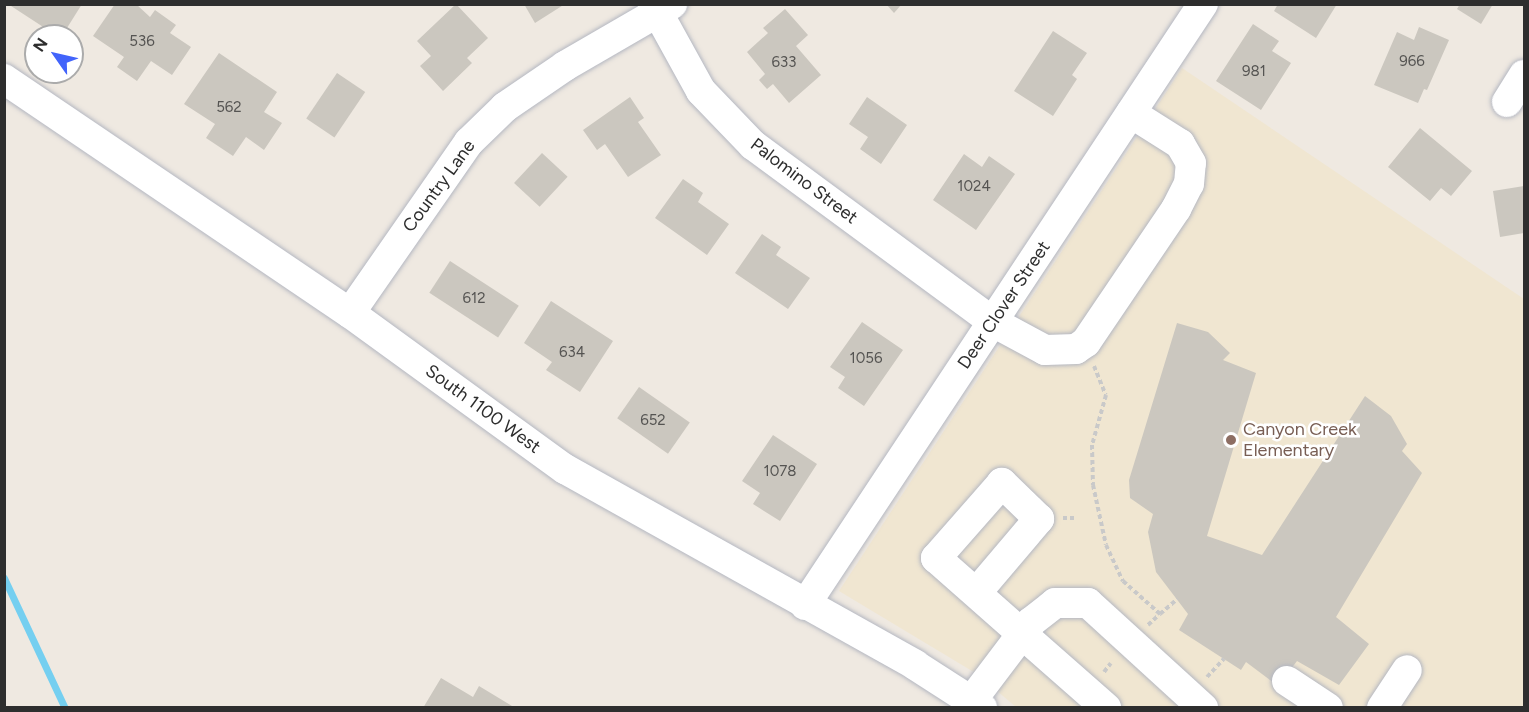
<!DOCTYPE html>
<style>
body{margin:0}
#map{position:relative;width:1529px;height:712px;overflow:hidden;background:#efe9e1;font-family:Figtree,sans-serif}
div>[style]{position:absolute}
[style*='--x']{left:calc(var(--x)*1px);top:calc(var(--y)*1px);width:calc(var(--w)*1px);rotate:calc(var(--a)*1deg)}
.education>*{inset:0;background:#f0e6d1}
.stream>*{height:7px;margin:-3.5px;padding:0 3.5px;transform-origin:3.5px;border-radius:3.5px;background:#75cff0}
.building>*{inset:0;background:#cbc7bf;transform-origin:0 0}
.path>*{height:4px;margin-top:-2px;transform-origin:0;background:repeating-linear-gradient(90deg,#c9c9c9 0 4.5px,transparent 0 7.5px)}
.roads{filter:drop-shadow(0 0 2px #b4b7c1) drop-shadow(0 0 2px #b4b7c1)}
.minor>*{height:30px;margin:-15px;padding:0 15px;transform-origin:15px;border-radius:15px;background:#fff}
.dots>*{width:16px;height:16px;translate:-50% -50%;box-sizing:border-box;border:3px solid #fff;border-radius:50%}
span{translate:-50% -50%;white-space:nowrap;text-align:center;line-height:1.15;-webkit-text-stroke:5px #fff;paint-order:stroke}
.number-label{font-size:15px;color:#555452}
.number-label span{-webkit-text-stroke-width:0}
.street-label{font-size:18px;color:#2e2e2e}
.education-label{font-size:18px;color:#785e54}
.left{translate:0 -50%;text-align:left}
.frame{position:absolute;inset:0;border:6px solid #2e2e2e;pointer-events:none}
.north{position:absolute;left:24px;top:24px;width:60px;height:60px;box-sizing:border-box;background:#fff;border:2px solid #ababab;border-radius:50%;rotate:304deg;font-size:16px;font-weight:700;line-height:24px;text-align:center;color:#2e2e2e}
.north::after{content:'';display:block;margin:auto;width:21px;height:27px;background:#4264fb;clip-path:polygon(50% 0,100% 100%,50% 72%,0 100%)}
</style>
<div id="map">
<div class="education">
<i style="clip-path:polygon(1182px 68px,1524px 299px,1524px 707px,1016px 707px,977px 674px,839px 591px)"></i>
</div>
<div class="stream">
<i style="--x:4;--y:578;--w:144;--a:64.9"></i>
</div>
<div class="building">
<i style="clip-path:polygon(8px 4px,82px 4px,62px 36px,57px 36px)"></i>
<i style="clip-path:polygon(115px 4px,136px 4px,150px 17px,155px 10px,176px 25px,170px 33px,191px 47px,172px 75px,151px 61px,137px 81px,117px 67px,124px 57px,93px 36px)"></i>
<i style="clip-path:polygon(456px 4px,488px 38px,467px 58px,472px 63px,443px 91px,420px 66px,431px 56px,417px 41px)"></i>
<i style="clip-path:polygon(524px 4px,565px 4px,535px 23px)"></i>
<i style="clip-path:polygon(886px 4px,902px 4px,894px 13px)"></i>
<i style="clip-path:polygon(1278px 4px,1337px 4px,1316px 38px,1274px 11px)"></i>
<i style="clip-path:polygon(1460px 4px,1493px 4px,1481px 24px,1457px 9px)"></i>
<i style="clip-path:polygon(785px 9px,808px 35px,796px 46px,821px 75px,789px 103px,773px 84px,767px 89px,759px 80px,765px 74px,747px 52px,768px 33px,763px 28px)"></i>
<i style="clip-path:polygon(1253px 24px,1279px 41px,1272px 51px,1291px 63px,1261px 110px,1216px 81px)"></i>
<i style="clip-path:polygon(1419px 27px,1449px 40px,1427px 90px,1424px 89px,1418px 103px,1374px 85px,1397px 32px,1414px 40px)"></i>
<i style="clip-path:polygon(1053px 31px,1087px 53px,1072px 75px,1077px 79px,1053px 116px,1014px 91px)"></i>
<i style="clip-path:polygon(219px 53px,277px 92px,264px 112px,282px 123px,264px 150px,246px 137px,233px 156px,206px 138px,215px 124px,184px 104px)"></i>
<i style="left:337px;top:73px;width:34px;height:55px;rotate:34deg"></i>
<i style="clip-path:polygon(630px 97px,644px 118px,638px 122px,661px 155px,628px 177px,605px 144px,597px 150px,583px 130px)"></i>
<i style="clip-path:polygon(867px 97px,907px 125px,881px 164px,860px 149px,868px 137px,849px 124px)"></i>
<i style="clip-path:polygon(1420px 128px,1472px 171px,1451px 196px,1441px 188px,1430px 201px,1388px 167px)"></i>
<i style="left:542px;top:153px;width:35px;height:41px;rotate:43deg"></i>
<i style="clip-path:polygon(964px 154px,982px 167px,989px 156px,1015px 174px,976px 230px,933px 200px)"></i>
<i style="clip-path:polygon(683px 179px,703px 193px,698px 202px,729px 224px,707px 255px,655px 218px)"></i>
<i style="clip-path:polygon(1524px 186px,1524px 233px,1500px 237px,1493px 191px)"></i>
<i style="clip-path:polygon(762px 234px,781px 247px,776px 255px,810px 278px,788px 309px,735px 273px)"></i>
<i style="left:450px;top:261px;width:82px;height:38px;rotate:33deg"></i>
<i style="clip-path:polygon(551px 301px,613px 341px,580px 392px,546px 370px,552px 362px,524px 343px)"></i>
<i style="clip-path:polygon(862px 322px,903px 350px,864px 406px,838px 388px,845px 377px,830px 367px)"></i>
<i style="clip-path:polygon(1177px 323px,1208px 332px,1230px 353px,1223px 360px,1256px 373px,1207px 536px,1262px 555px,1365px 396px,1391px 416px,1407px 444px,1402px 451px,1422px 473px,1336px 617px,1369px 644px,1339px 685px,1297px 661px,1278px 686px,1246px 662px,1241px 670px,1179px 630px,1188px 614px,1156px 572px,1148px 532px,1153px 514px,1130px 498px,1129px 480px)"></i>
<i style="left:639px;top:387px;width:62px;height:38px;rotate:35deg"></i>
<i style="clip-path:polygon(773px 435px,817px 464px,780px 521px,753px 504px,760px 493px,742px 481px)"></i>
<i style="clip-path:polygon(441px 678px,473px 697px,479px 686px,512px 706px,423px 708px)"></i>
</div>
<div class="path">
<i style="--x:1094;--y:366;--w:31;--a:68"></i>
<i style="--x:1106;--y:395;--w:52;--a:105.6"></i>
<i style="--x:1092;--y:445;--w:40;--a:88.6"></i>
<i style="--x:1093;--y:485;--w:61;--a:77.8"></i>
<i style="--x:1106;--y:545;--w:40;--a:65"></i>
<i style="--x:1123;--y:581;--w:50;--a:41.7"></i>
<i style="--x:1160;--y:614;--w:23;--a:-41"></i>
<i style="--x:1063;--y:518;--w:11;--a:0"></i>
<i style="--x:1148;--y:625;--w:16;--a:-43"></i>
<i style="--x:1104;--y:672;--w:11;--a:-52"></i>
<i style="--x:1207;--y:677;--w:25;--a:-47"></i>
</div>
<div class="roads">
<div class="minor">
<i style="--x:653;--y:4;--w:99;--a:61.1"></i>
<i style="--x:701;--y:91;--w:75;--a:46.1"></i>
<i style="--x:753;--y:145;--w:298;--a:36.4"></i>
<i style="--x:993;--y:322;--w:59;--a:28.3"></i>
<i style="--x:1045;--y:350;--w:31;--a:-2"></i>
<i style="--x:1076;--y:349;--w:12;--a:-35"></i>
<i style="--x:1086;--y:342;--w:161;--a:-55.9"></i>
<i style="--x:1176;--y:209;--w:28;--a:-63"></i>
<i style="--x:1189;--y:184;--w:21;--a:-85"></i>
<i style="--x:1191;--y:163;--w:22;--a:-120"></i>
<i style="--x:1180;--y:144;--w:58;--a:-147.7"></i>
<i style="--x:4;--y:79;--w:418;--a:34.1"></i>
<i style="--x:350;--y:313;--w:266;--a:36"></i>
<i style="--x:565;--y:469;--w:401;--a:29.2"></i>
<i style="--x:915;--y:665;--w:80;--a:32.7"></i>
<i style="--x:1507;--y:102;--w:32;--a:-58"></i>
<i style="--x:350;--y:313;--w:208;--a:-55.2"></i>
<i style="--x:469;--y:142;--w:50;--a:-44.2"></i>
<i style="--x:505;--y:107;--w:73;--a:-34.3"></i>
<i style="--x:565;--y:66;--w:124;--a:-30.1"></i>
<i style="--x:977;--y:592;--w:96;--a:-49.7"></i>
<i style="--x:1039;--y:519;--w:52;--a:-135.8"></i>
<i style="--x:1002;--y:483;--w:100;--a:131.3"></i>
<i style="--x:936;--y:558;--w:227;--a:41.4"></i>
<i style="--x:805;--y:605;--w:721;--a:-56.49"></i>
<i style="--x:1287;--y:681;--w:49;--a:33.4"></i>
<i style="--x:966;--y:708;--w:108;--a:-52.9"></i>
<i style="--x:1031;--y:622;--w:31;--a:-38"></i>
<i style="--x:1055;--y:603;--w:33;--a:0"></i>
<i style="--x:1088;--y:603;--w:156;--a:42.4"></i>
<i style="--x:1382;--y:708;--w:45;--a:-56.7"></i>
</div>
</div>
<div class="dots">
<i style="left:1231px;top:440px;background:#8d6e63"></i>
</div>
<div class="number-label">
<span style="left:142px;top:42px">536</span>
<span style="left:1412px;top:62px">966</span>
<span style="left:784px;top:63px">633</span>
<span style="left:1254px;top:72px">981</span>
<span style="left:229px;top:108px">562</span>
<span style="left:974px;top:187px">1024</span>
<span style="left:474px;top:299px">612</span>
<span style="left:572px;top:353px">634</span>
<span style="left:866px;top:359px">1056</span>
<span style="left:653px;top:421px">652</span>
<span style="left:780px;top:472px">1078</span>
</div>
<div class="street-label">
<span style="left:804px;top:181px;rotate:37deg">Palomino Street</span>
<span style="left:439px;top:186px;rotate:-54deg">Country Lane</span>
<span style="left:1004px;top:305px;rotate:-56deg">Deer Clover Street</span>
<span style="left:483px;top:409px;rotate:36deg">South 1100 West</span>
</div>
<div class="education-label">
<span class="left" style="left:1243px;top:440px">Canyon Creek<br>Elementary</span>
</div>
<div class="frame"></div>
<div class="north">N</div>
</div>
